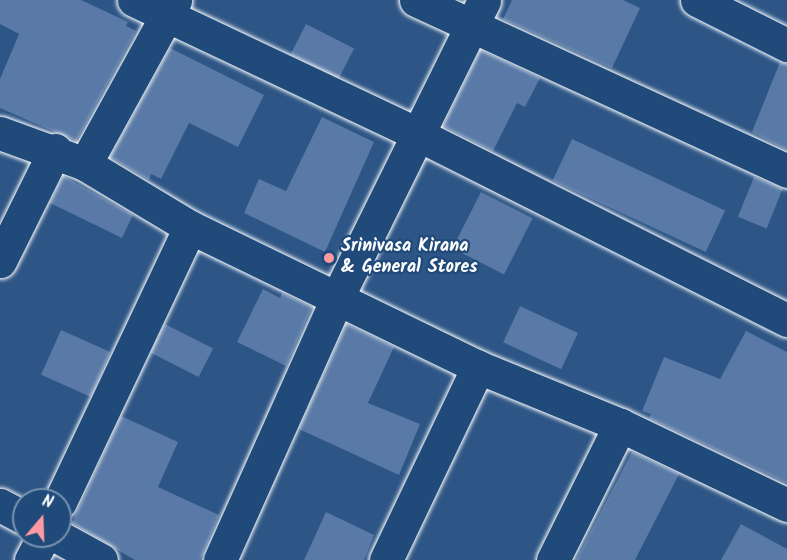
<!DOCTYPE html>
<style>
body{margin:0}
#map{position:relative;width:787px;height:560px;overflow:hidden;background:#2d5585;font-family:Kalam,sans-serif}
div>[style]{position:absolute}
[style*='--x']{left:calc(var(--x)*1px);top:calc(var(--y)*1px);width:calc(var(--w)*1px);rotate:calc(var(--a)*1deg)}
.building>*{inset:0;background:#5979a6;transform-origin:0 0}
.roads{filter:drop-shadow(0 0 2px #fff) drop-shadow(0 0 2px #fff)}
.minor>*{height:33px;margin:-16.5px;padding:0 16.5px;transform-origin:16.5px;border-radius:16.5px;background:#1f4a7a}
.dots>*{width:16px;height:16px;translate:-50% -50%;box-sizing:border-box;border:3px solid #1f4a7a;border-radius:50%}
span{translate:-50% -50%;white-space:nowrap;text-align:center;line-height:1.15;-webkit-text-stroke:4.5px #1f4a7a;paint-order:stroke}
.poi-label{font-size:18px;color:#fff;font-weight:700}
.left{translate:0 -50%;text-align:left}
.north{position:absolute;left:12px;top:488px;width:60px;height:60px;box-sizing:border-box;background:#1f4a7a;border:2px solid #7992af;border-radius:50%;rotate:19deg;font-size:16px;font-weight:700;line-height:24px;text-align:center;color:#fff}
.north::after{content:'';display:block;margin:auto;width:21px;height:27px;background:#ff9aa2;clip-path:polygon(50% 0,100% 100%,50% 72%,0 100%)}
</style>
<div id="map">
<div class="building">
<i style="clip-path:polygon(0 0,81px 0,128px 22px,126px 26px,136px 31px,76px 141px,0 108px,0 79px,19px 34px,0 24px)"></i>
<i style="clip-path:polygon(512px 0,623px 0,640px 8px,612px 68px,503px 19px)"></i>
<i style="left:306px;top:24px;width:54px;height:34px;rotate:27deg"></i>
<i style="clip-path:polygon(170px 48px,264px 95px,238px 147px,189px 123px,161px 179px,151px 174px,149px 180px,110px 157px)"></i>
<i style="clip-path:polygon(480px 50px,540px 78px,525px 107px,517px 103px,493px 151px,443px 126px)"></i>
<i style="clip-path:polygon(780px 62px,787px 64px,787px 150px,752px 132px)"></i>
<i style="clip-path:polygon(322px 117px,374px 142px,325px 252px,244px 213px,259px 179px,286px 191px)"></i>
<i style="left:572px;top:139px;width:169px;height:46px;rotate:25deg"></i>
<i style="clip-path:polygon(63px 176px,133px 215px,122px 238px,50px 203px)"></i>
<i style="left:754px;top:177px;width:31px;height:43px;rotate:22deg"></i>
<i style="left:481px;top:192px;width:58px;height:63px;rotate:27deg"></i>
<i style="clip-path:polygon(263px 289px,280px 298px,282px 293px,312px 307px,286px 366px,237px 342px)"></i>
<i style="left:520px;top:306px;width:64px;height:40px;rotate:25deg"></i>
<i style="left:165px;top:324px;width:54px;height:32px;rotate:27deg"></i>
<i style="clip-path:polygon(346px 324px,394px 347px,368px 403px,420px 424px,399px 475px,299px 429px)"></i>
<i style="left:61px;top:330px;width:54px;height:49px;rotate:24deg"></i>
<i style="clip-path:polygon(746px 331px,787px 352px,787px 483px,649px 418px,651px 414px,642px 411px,664px 357px,720px 379px)"></i>
<i style="clip-path:polygon(121px 416px,178px 442px,158px 487px,219px 515px,200px 560px,135px 560px,72px 523px)"></i>
<i style="clip-path:polygon(632px 452px,679px 474px,635px 560px,576px 560px)"></i>
<i style="clip-path:polygon(326px 512px,374px 535px,364px 560px,304px 560px)"></i>
<i style="clip-path:polygon(741px 524px,787px 549px,787px 560px,721px 560px)"></i>
</div>
<div class="roads">
<div class="minor">
<i style="--x:134;--y:0;--w:315;--a:25.3"></i>
<i style="--x:419;--y:135;--w:412;--a:26.7"></i>
<i style="--x:416;--y:0;--w:409;--a:24.7"></i>
<i style="--x:697;--y:0;--w:101;--a:26.6"></i>
<i style="--x:0;--y:133;--w:90;--a:20"></i>
<i style="--x:85;--y:164;--w:122;--a:31"></i>
<i style="--x:190;--y:227;--w:320;--a:25.9"></i>
<i style="--x:478;--y:367;--w:153;--a:22.2"></i>
<i style="--x:620;--y:425;--w:185;--a:25.6"></i>
<i style="--x:85;--y:164;--w:187;--a:-61.2"></i>
<i style="--x:0;--y:261;--w:124;--a:-63.6"></i>
<i style="--x:60;--y:502;--w:304;--a:-64.7"></i>
<i style="--x:0;--y:505;--w:27;--a:28"></i>
<i style="--x:57;--y:536;--w:50;--a:28.6"></i>
<i style="--x:31;--y:560;--w:27;--a:-62"></i>
<i style="--x:220;--y:560;--w:287;--a:-65.9"></i>
<i style="--x:337;--y:298;--w:332;--a:-63.7"></i>
<i style="--x:386;--y:560;--w:214;--a:-64.5"></i>
<i style="--x:553;--y:560;--w:151;--a:-63.6"></i>
</div>
</div>
<div class="dots">
<i style="left:329px;top:258px;background:#ff9aa2"></i>
</div>
<div class="poi-label">
<span class="left" style="left:341px;top:258px">Srinivasa Kirana<br>&amp; General Stores</span>
</div>
<div class="north">N</div>
</div>
